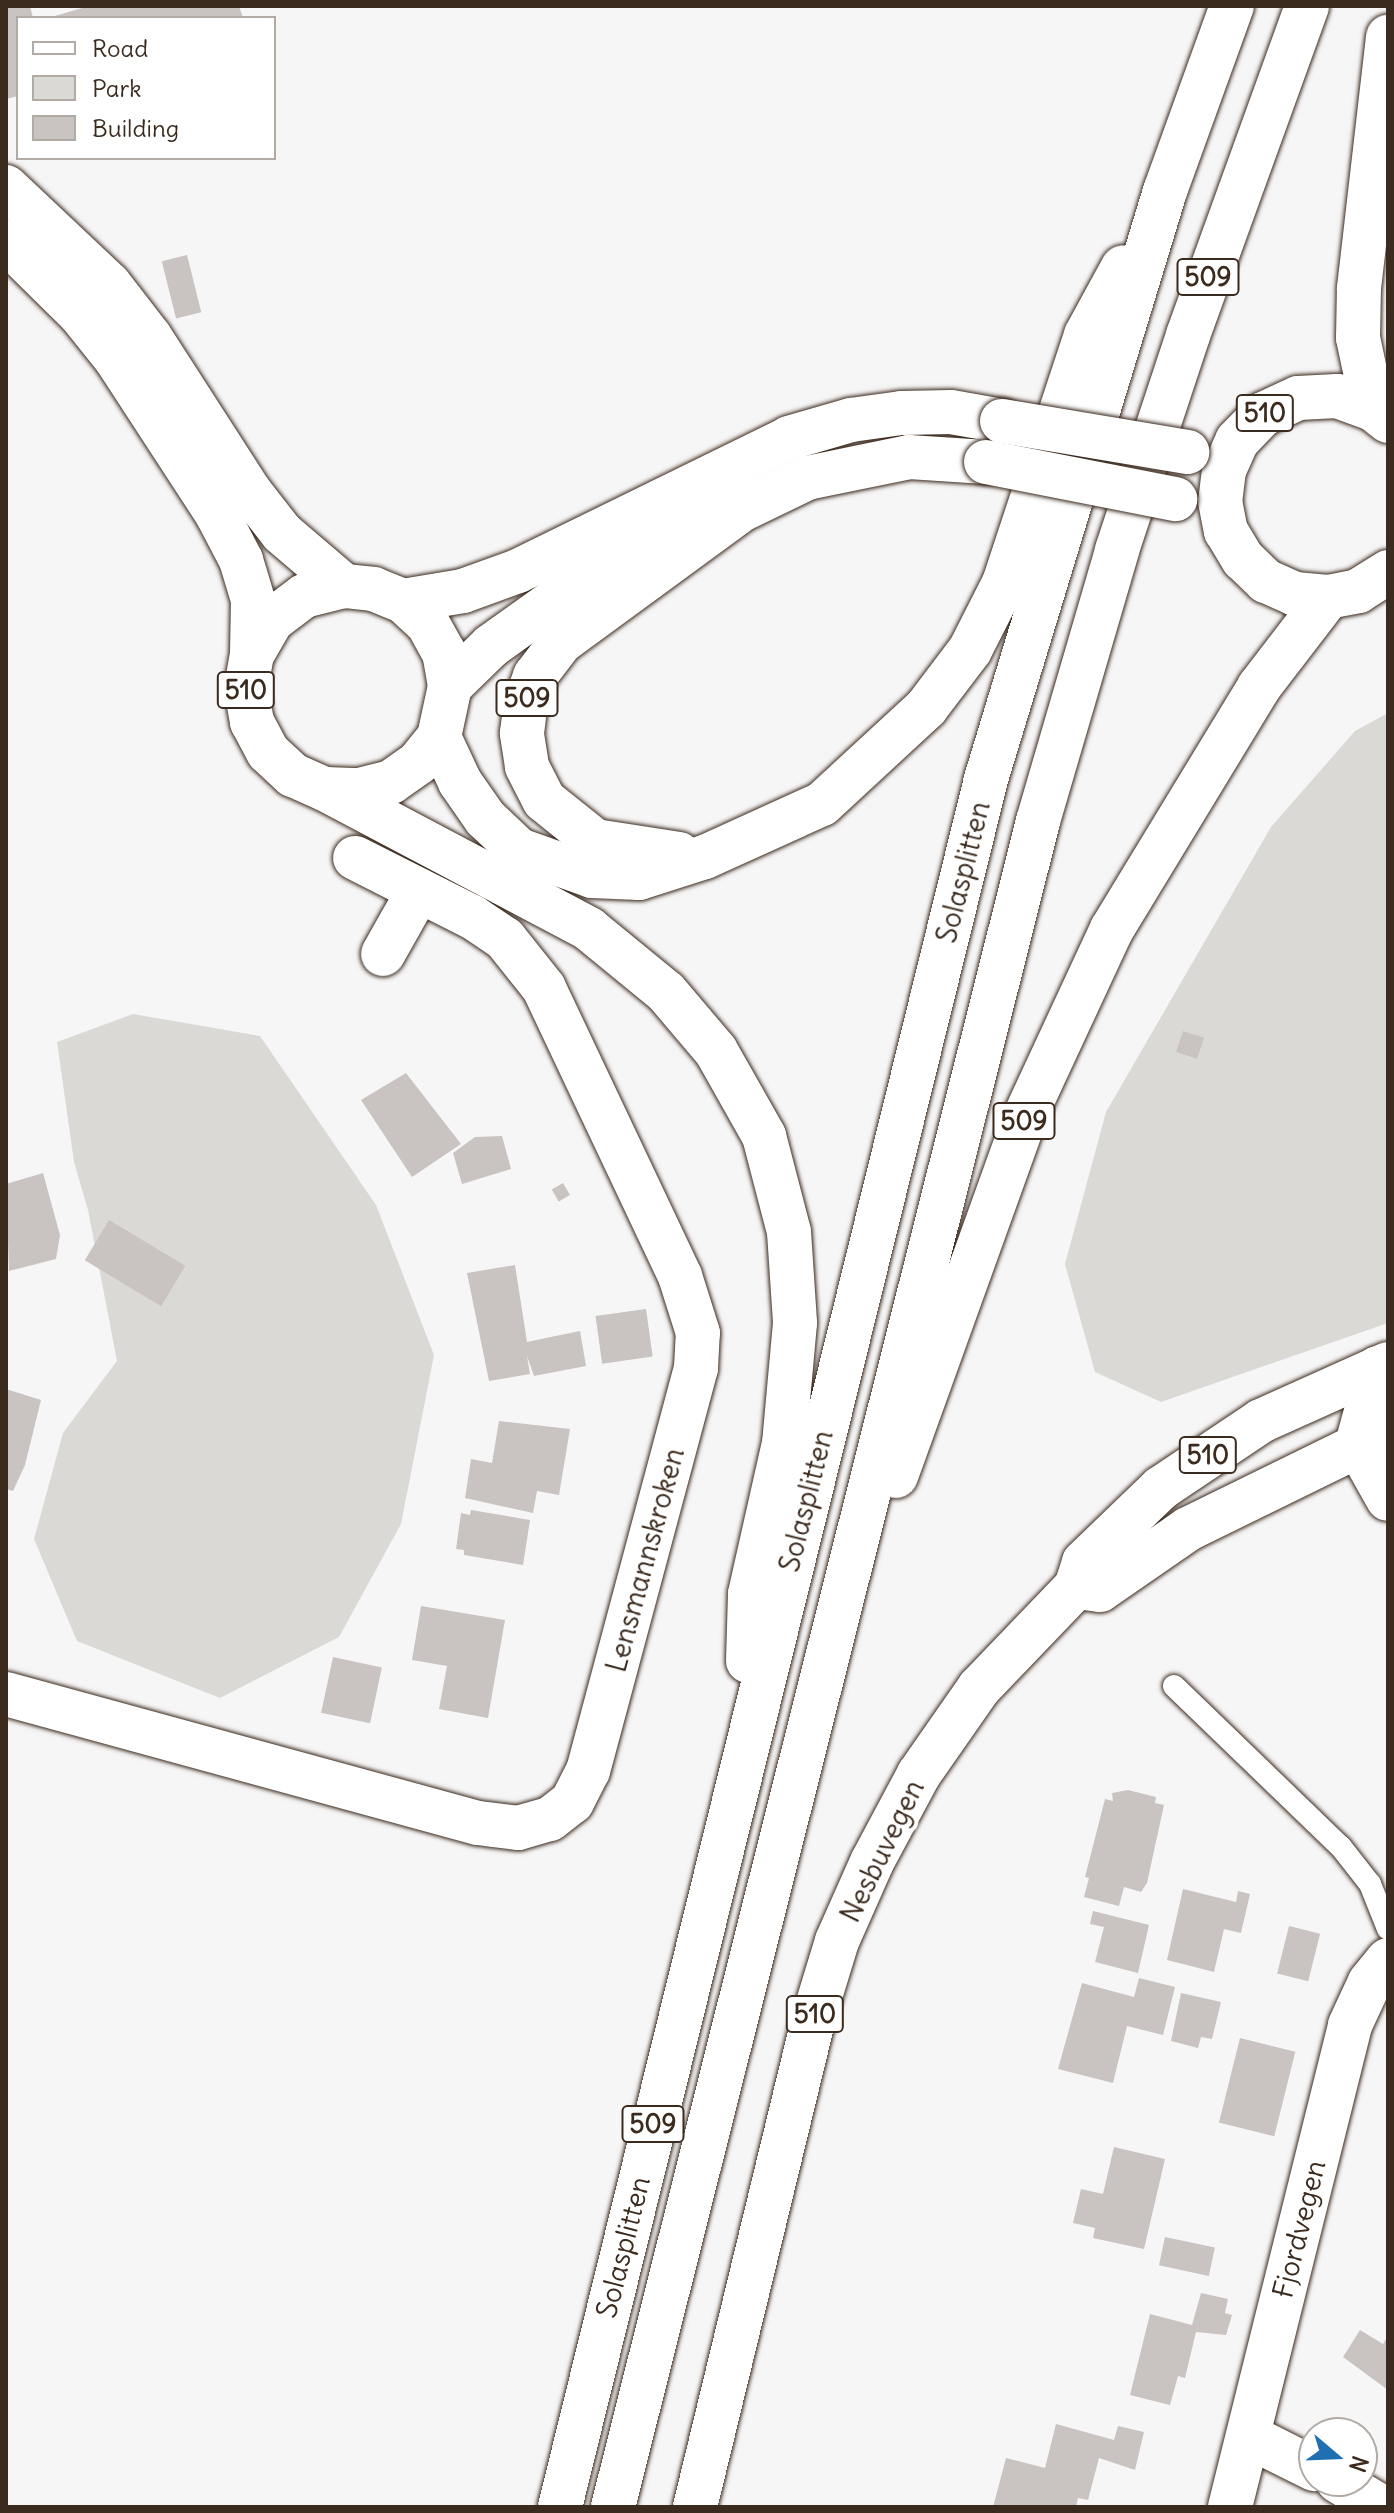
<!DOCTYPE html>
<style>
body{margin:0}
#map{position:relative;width:1394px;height:2513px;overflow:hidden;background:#f7f6f6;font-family:Delius,sans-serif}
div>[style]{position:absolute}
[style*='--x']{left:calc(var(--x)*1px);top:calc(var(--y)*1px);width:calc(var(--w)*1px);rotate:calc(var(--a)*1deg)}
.green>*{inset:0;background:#dbd9d6}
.building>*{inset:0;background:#c9c3c1;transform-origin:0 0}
.roads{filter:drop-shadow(0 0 2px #3b2a1e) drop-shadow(0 0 2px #3b2a1e)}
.lane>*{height:22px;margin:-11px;padding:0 11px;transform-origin:11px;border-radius:11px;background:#fff}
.street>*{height:44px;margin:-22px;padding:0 22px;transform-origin:22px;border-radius:22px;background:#fff}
.primary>*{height:44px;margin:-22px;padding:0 22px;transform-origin:22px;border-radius:22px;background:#fff}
.highway>*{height:44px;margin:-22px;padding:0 22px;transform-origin:22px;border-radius:22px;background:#fff}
.bridges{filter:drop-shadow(0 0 2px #3b2a1e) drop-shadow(0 0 2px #3b2a1e)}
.primary-bridge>*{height:44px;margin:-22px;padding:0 22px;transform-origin:22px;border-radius:22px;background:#fff}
span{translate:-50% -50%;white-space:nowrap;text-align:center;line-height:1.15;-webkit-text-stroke:8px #fff;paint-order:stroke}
.shield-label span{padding:2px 6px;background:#fff;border:2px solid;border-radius:6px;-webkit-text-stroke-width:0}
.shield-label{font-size:26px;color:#3b2a1e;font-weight:700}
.street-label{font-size:28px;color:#3b2a1e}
.frame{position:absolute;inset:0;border:8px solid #3b2a1e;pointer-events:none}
.legend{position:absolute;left:16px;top:16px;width:260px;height:144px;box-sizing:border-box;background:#fff;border:2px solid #b1aaa5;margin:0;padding:10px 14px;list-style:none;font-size:24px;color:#3b2a1e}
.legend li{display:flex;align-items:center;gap:16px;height:40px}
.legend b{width:40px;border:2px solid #b1aaa5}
.north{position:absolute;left:1298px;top:2417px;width:80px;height:80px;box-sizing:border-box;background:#fff;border:2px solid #b1aaa5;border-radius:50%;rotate:109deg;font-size:22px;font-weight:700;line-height:32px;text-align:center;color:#3b2a1e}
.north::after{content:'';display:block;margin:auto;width:28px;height:36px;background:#1f6fb2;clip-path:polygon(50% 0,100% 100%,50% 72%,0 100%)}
</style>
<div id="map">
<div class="green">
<i style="clip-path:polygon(1388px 713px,1388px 1323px,1161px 1402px,1095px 1372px,1065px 1264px,1106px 1112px,1271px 827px,1355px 731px)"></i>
<i style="clip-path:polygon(133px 1014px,260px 1036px,376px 1205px,434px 1355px,401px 1524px,339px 1637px,220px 1698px,77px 1641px,34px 1539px,63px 1433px,117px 1361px,88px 1210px,74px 1162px,57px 1042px)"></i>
</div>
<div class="building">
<i style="clip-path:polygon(6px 6px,30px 6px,33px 18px,18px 18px,18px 96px,6px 99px)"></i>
<i style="clip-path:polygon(89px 6px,239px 6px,243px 18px,48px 18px)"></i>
<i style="left:187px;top:255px;width:59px;height:26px;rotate:76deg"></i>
<i style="left:1183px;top:1031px;width:22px;height:22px;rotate:18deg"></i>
<i style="clip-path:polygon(406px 1073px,461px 1144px,412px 1177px,361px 1100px)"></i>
<i style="clip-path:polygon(502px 1136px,511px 1169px,462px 1184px,453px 1153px,475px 1137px)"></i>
<i style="clip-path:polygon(43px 1173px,60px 1235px,56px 1259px,9px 1271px,6px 1184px)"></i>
<i style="left:563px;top:1183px;width:14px;height:13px;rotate:60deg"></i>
<i style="left:109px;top:1220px;width:89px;height:47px;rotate:31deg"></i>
<i style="clip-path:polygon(515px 1265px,527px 1342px,580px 1331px,586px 1366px,534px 1376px,527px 1356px,530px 1374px,489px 1381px,467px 1273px)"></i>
<i style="left:646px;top:1309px;width:48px;height:51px;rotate:82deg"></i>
<i style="clip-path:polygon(6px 1389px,41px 1400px,25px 1465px,13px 1491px,6px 1489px)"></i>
<i style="clip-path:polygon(499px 1421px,570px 1429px,559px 1495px,537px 1491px,533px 1513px,465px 1498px,471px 1459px,492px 1463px)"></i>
<i style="clip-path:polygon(471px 1510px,530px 1520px,523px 1565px,464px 1555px,464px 1550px,456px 1549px,461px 1513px,470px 1515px)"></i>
<i style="clip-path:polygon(421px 1606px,505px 1620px,488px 1718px,439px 1709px,447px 1666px,412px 1660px)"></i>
<i style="left:333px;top:1657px;width:50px;height:57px;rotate:12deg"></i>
<i style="clip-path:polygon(1128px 1790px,1156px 1797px,1155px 1803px,1164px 1805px,1147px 1883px,1141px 1892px,1124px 1887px,1119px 1906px,1084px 1897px,1089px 1878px,1085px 1877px,1105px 1799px,1113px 1801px,1112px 1793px)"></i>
<i style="clip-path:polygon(1183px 1889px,1236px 1902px,1238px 1891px,1250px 1894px,1241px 1933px,1224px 1929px,1214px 1972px,1167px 1960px)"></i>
<i style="clip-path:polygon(1093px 1911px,1149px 1925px,1138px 1973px,1095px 1962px,1104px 1927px,1090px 1924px)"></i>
<i style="left:1289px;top:1926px;width:32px;height:49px;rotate:14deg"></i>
<i style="clip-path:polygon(1139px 1978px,1175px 1987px,1163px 2035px,1127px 2026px,1113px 2083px,1058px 2069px,1082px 1983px,1134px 1997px)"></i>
<i style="clip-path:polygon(1181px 1993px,1221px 2002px,1212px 2039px,1201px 2037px,1198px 2048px,1171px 2041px)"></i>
<i style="left:1240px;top:2038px;width:57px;height:87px;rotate:14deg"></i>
<i style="clip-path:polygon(1114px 2147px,1165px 2159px,1144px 2249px,1093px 2238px,1095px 2228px,1073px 2223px,1081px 2189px,1103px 2194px)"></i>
<i style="left:1165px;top:2237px;width:51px;height:29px;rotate:12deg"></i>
<i style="clip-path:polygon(1201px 2293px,1228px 2299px,1225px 2313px,1232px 2315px,1226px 2335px,1196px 2332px,1185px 2378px,1178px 2376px,1170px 2405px,1130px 2395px,1150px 2314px,1192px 2325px)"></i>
<i style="clip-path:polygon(1360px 2330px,1383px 2344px,1388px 2336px,1388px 2390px,1343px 2357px)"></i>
<i style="clip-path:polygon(1056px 2424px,1114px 2440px,1118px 2426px,1144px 2432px,1135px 2470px,1099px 2458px,1088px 2500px,1078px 2498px,1076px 2507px,993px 2507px,1006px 2458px,1045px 2468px)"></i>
</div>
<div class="roads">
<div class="lane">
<i style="--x:1174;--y:1686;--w:232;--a:44"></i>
<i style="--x:1341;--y:1847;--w:47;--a:51.9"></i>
<i style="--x:1370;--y:1884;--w:48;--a:68.2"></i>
</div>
<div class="street">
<i style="--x:383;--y:954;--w:73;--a:-60.6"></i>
<i style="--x:1388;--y:1375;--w:12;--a:-145"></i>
<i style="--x:1378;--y:1368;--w:79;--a:105.4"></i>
<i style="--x:1357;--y:1444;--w:63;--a:60.6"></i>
<i style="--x:6;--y:1694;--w:489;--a:15.3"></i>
<i style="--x:478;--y:1823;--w:40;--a:7.1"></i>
<i style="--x:518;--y:1828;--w:33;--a:-16"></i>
<i style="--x:550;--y:1819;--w:28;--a:-38"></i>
<i style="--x:572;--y:1802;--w:35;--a:-63"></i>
<i style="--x:588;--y:1771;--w:417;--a:-75"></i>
<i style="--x:696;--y:1368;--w:35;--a:-87"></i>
<i style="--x:698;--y:1333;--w:60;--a:-107.5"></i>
<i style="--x:680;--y:1276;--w:318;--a:-115.3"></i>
<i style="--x:544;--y:988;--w:63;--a:-128.5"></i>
<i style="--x:505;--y:939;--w:40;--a:-146"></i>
<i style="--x:472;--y:917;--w:131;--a:-153.2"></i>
<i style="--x:1248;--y:2436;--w:74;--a:26.6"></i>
<i style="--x:1338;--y:2481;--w:50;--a:31.2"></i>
<i style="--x:1230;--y:2507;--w:497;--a:-76"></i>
<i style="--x:1350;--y:2025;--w:47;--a:-65.1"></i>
<i style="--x:1370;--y:1982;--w:28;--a:-51"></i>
</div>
<div class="primary">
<i style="--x:6;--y:187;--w:141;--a:43.3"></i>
<i style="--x:109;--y:284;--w:67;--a:52.3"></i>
<i style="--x:150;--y:337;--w:184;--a:57.2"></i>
<i style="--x:250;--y:492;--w:52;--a:52"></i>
<i style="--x:282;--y:533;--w:82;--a:40.5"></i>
<i style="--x:6;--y:241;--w:104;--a:44.6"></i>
<i style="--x:80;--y:314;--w:58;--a:51.3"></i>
<i style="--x:116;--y:359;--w:185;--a:56.9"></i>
<i style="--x:217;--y:514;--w:52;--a:62.4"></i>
<i style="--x:241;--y:560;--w:42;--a:73.3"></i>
<i style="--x:253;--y:600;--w:54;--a:91.1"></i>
<i style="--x:1388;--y:421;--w:19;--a:-141"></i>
<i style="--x:1373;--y:409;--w:38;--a:-160"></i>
<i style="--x:1337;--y:396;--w:39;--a:177"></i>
<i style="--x:1298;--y:398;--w:38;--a:155"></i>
<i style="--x:1263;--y:414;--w:37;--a:134"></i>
<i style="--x:1237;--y:441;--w:32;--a:114"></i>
<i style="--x:1224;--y:470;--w:31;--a:97"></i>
<i style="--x:1220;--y:501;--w:31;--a:79"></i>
<i style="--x:1226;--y:531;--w:33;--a:59"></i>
<i style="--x:1243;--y:559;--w:32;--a:44"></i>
<i style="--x:1266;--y:581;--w:32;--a:24"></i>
<i style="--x:1295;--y:594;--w:33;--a:5"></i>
<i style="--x:1328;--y:597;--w:31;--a:-11"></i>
<i style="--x:1358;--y:591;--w:36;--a:-32"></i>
<i style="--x:403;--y:601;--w:61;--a:-9.5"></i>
<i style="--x:463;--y:591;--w:59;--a:-20"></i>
<i style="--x:518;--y:571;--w:302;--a:-26.1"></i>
<i style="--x:789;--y:438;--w:65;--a:-16.2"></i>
<i style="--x:851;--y:420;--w:51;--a:-7.8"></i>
<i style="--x:902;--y:413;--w:49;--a:-1.2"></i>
<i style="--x:951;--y:412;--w:52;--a:10"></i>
<i style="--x:450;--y:686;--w:34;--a:-100"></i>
<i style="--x:444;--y:653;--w:33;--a:-119"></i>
<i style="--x:428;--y:624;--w:34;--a:-137"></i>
<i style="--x:403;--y:601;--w:31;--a:-158"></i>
<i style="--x:374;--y:589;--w:30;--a:-174"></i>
<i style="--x:344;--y:586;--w:41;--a:166"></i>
<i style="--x:304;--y:596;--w:40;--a:143"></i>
<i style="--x:272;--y:620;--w:39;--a:120"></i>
<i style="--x:252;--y:654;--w:35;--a:100"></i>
<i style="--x:246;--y:688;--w:35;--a:80"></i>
<i style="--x:252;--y:722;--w:34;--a:62"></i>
<i style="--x:268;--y:752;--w:34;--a:43"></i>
<i style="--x:293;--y:775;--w:35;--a:24"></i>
<i style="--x:325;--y:789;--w:34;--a:2"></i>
<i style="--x:359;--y:790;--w:33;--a:-14"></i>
<i style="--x:391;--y:782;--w:33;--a:-35"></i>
<i style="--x:418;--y:763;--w:33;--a:-51"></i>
<i style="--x:439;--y:737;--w:52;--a:-77.8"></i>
<i style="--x:450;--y:686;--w:57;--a:-44.3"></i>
<i style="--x:491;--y:646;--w:81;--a:-35.5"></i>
<i style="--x:557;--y:599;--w:278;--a:-25.8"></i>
<i style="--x:807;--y:478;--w:104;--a:-11.6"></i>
<i style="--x:909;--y:457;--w:77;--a:3.7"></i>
<i style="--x:1076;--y:1587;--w:26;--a:-72"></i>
<i style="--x:1084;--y:1562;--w:107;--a:-43.9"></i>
<i style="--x:1161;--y:1488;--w:120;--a:-33.8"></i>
<i style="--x:1261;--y:1421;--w:139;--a:-24.2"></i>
<i style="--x:695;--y:2507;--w:508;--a:-76.35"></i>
<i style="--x:815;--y:2013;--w:75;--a:-73"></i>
<i style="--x:837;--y:1941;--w:86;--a:-66.1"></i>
<i style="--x:872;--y:1862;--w:100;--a:-61.9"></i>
<i style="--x:919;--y:1774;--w:105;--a:-55.1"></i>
<i style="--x:979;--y:1688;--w:140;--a:-46.2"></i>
<i style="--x:1076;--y:1587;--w:24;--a:7"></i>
<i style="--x:1100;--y:1590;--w:107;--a:-34.7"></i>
<i style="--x:1188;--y:1529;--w:223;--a:-26.1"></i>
</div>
<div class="highway">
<i style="--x:1373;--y:409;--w:73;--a:-101.9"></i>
<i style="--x:1358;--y:338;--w:50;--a:-88.9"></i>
<i style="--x:1359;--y:288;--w:253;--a:-83.4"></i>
<i style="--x:439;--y:737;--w:50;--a:65"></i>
<i style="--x:460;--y:782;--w:44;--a:55.2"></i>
<i style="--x:485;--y:818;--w:47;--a:43.3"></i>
<i style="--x:519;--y:850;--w:77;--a:19.6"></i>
<i style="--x:592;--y:876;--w:47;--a:2.4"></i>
<i style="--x:639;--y:878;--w:69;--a:-17.7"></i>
<i style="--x:705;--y:857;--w:128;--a:-24.4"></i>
<i style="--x:822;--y:804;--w:142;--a:-42.7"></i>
<i style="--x:926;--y:708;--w:73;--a:-52.8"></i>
<i style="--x:970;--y:650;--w:75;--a:-63.1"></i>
<i style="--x:1004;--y:583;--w:261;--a:-71.7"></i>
<i style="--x:1086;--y:335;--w:77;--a:-61.4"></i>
<i style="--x:325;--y:789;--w:299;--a:27.9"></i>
<i style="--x:589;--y:929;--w:99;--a:39.3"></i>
<i style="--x:666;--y:992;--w:77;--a:49.7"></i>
<i style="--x:716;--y:1051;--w:98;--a:60.5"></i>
<i style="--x:764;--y:1136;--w:99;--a:75.4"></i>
<i style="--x:789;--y:1232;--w:91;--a:86.2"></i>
<i style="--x:795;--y:1323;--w:121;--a:95.2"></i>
<i style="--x:784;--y:1443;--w:155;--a:102.7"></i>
<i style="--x:750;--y:1594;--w:67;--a:91.7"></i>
<i style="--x:679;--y:854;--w:85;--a:-171.2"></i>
<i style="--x:595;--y:841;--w:65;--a:-141.2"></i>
<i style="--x:544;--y:800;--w:38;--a:-117"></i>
<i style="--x:527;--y:766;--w:33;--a:-99"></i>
<i style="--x:522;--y:733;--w:32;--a:-83"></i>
<i style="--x:526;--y:701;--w:27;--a:-70"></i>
<i style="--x:535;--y:676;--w:43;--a:-52.6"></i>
<i style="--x:561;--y:642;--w:217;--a:-36.2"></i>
<i style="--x:896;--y:1476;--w:385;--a:-70.2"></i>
<i style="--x:1026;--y:1114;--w:204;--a:-65.1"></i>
<i style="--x:1112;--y:929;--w:283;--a:-58.7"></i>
<i style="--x:1259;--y:687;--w:113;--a:-52.5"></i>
<i style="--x:560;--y:2507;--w:1780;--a:-76.15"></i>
<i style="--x:986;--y:779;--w:615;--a:-73.07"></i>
<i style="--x:1165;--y:191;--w:197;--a:-70.1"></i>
<i style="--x:613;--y:2507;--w:1739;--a:-75.85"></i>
<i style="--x:1038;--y:821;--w:282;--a:-73.7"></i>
<i style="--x:1117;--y:550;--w:226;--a:-71.7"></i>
<i style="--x:1188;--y:335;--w:350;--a:-70.1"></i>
</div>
</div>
<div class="bridges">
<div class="primary-bridge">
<i style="--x:1002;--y:421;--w:188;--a:9.5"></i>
<i style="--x:986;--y:462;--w:193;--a:11.1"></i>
</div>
</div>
<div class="shield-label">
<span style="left:1208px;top:277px">509</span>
<span style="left:1265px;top:413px">510</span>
<span style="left:246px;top:690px">510</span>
<span style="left:527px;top:698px">509</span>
<span style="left:1024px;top:1121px">509</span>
<span style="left:1208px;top:1455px">510</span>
<span style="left:815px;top:2014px">510</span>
<span style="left:653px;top:2124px">509</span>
</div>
<div class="street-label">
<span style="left:963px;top:872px;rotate:-76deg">Solasplitten</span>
<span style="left:806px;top:1501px;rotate:-76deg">Solasplitten</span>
<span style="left:645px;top:1560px;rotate:-75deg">Lensmannskroken</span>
<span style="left:882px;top:1851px;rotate:-64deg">Nesbuvegen</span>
<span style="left:1299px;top:2229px;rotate:-76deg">Fjordvegen</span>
<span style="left:623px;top:2247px;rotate:-76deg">Solasplitten</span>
</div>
<div class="frame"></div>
<ul class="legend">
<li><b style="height:10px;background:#fff"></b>Road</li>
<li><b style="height:22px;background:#dbd9d6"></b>Park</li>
<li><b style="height:22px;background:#c9c3c1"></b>Building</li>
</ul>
<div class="north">N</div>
</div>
